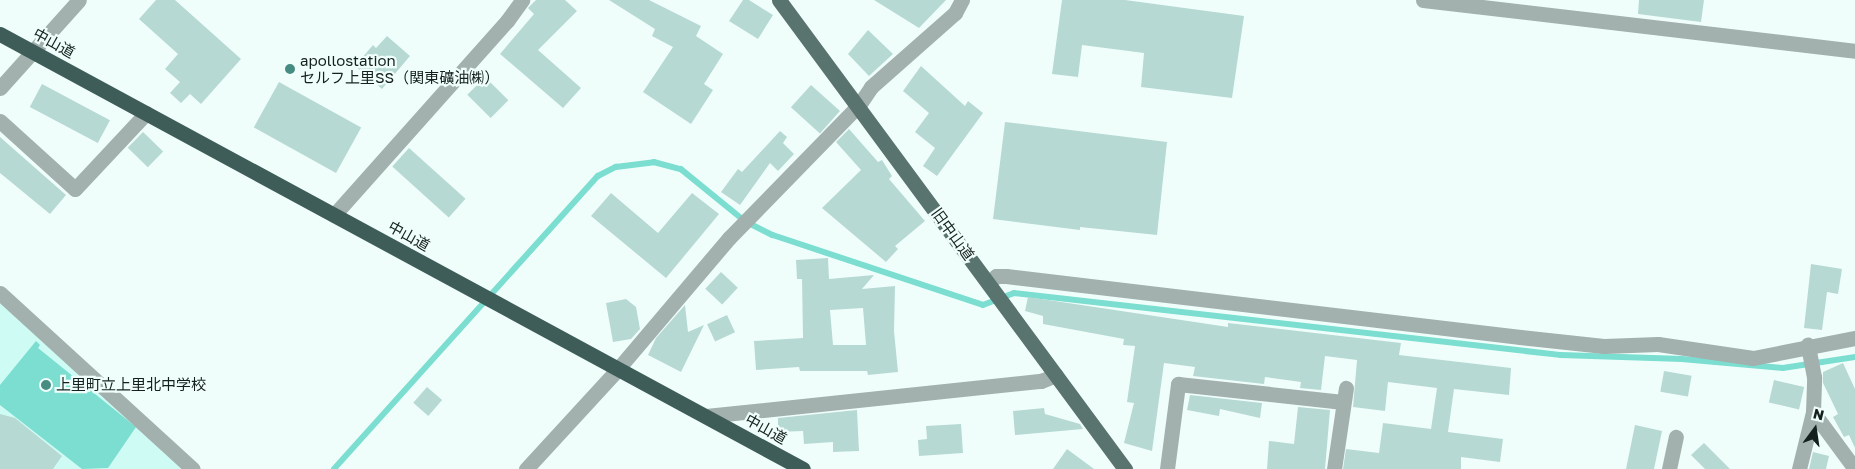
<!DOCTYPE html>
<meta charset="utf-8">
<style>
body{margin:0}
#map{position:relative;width:1855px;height:469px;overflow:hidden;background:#f0fefb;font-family:"Golos Text","Noto Sans JP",sans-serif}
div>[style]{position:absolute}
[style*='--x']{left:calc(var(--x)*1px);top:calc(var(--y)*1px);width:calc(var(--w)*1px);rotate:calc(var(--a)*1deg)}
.built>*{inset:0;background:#cefbf3}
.water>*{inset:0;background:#7bded0}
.stream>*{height:5.5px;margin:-2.75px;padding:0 2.75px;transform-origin:2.75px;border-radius:2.75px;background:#7bded0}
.building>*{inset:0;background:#b7d9d3;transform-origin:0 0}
.minor>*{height:15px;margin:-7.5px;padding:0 7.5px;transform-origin:7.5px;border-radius:7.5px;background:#a2b0ae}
.major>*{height:15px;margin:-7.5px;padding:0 7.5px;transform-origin:7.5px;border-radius:7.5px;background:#59736f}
.highway>*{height:15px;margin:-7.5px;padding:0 7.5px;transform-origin:7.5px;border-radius:7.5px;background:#3e5d58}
.dots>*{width:14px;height:14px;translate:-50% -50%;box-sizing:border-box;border:2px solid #f0fefb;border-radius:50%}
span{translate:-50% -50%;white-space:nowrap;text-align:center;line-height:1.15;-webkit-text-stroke:4.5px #f0fefb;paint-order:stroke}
.street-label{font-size:15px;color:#13201e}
.poi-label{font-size:15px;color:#13201e}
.left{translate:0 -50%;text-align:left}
.north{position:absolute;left:1790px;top:404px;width:50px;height:50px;-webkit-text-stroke:4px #f0fefb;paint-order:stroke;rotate:14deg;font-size:14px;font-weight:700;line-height:20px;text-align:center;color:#13201e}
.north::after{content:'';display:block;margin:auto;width:18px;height:22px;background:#13201e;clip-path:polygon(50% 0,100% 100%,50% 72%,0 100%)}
</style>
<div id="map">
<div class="built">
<i style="clip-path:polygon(0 301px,185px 469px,0 469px)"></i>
</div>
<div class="water">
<i style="clip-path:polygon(36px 341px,40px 345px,38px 348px,136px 427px,108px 468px,82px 469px,0 405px,0 385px)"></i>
</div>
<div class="stream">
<i style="--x:334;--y:469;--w:394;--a:-48"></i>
<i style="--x:598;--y:176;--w:20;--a:-27"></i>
<i style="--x:616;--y:167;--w:38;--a:-7"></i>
<i style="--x:654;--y:162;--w:28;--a:15"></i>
<i style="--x:681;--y:169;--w:82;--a:39.1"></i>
<i style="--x:745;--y:221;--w:31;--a:27"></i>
<i style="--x:773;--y:235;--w:221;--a:18.4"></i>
<i style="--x:983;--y:305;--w:33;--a:-21"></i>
<i style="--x:1014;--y:293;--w:551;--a:6.47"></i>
<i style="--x:1561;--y:355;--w:121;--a:1.9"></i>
<i style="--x:1682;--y:359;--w:101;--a:5.1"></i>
<i style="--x:1783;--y:368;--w:73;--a:-8.7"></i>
</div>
<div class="building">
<i style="clip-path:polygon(156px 0,175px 0,241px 59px,201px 104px,190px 94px,181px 103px,170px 93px,180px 82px,165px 69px,178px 54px,139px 19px)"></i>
<i style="clip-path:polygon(536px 0,565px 0,577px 11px,538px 50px,581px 88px,563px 108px,500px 54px,534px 14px,528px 8px)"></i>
<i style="clip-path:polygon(609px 0,649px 0,701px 26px,696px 36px,723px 54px,704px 84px,713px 90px,691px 124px,643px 92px,673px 47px,652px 36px,655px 29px)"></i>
<i style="clip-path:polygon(743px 0,749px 0,773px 15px,758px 39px,729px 21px)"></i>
<i style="clip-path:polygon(874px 0,946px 0,919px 28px)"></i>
<i style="clip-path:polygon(1062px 0,1125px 0,1244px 16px,1232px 98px,1141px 87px,1144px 53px,1082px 45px,1078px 77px,1052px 74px)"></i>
<i style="clip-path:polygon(1639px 0,1704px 0,1701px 22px,1638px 14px)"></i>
<i style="clip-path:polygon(868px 30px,893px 54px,869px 76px,848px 54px)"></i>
<i style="clip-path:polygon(387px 36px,410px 56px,382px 89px,355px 66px,373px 45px,376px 48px)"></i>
<i style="clip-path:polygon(921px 66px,965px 106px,968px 101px,983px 113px,937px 176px,923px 166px,935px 148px,915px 132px,929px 113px,903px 91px)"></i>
<i style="left:485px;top:77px;width:33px;height:25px;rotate:45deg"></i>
<i style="left:279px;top:82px;width:94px;height:52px;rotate:29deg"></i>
<i style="left:42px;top:84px;width:77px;height:26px;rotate:28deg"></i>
<i style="left:811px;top:85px;width:39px;height:30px;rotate:42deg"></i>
<i style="clip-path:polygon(1005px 122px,1167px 142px,1157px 235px,1080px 227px,1080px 230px,993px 219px)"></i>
<i style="clip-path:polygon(849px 129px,878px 162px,882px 160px,892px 176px,889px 179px,925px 221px,895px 246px,898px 249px,886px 262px,822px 208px,861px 170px,836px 142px)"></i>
<i style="clip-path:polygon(780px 131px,787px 137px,783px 143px,794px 154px,778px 171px,770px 163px,740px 205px,721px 192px,738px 169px,742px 172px)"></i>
<i style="left:143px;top:132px;width:28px;height:22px;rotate:44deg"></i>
<i style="clip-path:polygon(0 137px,66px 195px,50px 214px,0 173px)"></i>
<i style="left:409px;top:148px;width:76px;height:25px;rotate:42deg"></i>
<i style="clip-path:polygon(611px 193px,658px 233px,692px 193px,719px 214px,666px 278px,591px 216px)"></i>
<i style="clip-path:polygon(evenodd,828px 258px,829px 279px,874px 275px,862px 289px,895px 286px,894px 331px,898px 372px,868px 375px,867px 371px,800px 371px,799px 367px,756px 370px,754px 341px,803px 338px,802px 279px,797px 279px,796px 260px,828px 258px,863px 308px,866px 345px,833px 345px,830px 310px,863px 308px)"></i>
<i style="clip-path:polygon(1811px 264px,1842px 269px,1838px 294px,1827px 292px,1822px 330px,1804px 328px)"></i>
<i style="left:721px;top:272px;width:23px;height:23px;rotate:43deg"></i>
<i style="clip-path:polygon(1028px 297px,1228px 327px,1228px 323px,1401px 343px,1399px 355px,1511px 368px,1509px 395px,1454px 389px,1448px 432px,1503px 439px,1500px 462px,1461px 457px,1461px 469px,1343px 469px,1346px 449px,1379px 453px,1383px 423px,1431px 429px,1437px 388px,1388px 382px,1385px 411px,1353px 407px,1357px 360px,1325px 356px,1321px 390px,1300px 388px,1301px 382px,1265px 377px,1264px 384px,1193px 376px,1195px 367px,1164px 363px,1152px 451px,1124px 443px,1134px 403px,1127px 402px,1135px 346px,1123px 345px,1124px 339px,1043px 324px,1043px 316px,1025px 311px)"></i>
<i style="clip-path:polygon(626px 299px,636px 307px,640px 329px,631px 339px,613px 342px,606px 303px)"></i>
<i style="clip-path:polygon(685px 305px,688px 332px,704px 325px,681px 372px,648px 355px,656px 338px)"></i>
<i style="left:727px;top:315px;width:19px;height:22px;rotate:65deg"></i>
<i style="clip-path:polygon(1843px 363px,1855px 389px,1855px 448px,1849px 435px,1844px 437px,1833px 417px,1838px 414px,1823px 383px,1823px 372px)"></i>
<i style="left:1664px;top:371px;width:28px;height:21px;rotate:10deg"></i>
<i style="left:1774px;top:380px;width:31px;height:23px;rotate:13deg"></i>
<i style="left:427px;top:387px;width:20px;height:21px;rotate:41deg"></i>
<i style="clip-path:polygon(1190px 395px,1262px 403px,1260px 418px,1220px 409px,1219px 416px,1187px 410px)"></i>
<i style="clip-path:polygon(1298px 407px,1330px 410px,1325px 469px,1267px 469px,1269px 441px,1294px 444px)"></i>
<i style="clip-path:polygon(1044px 408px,1045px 414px,1080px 424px,1083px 429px,1015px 435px,1013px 411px)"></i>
<i style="clip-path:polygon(857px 410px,859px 451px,833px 452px,833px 442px,804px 444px,803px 431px,778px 432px,778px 418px)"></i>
<i style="clip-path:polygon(0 414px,15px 418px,62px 456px,53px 469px,0 469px)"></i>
<i style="clip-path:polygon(961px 424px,963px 453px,919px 456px,918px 440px,927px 439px,926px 426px)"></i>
<i style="clip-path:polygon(1635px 425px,1662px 431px,1654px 469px,1626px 469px)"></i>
<i style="clip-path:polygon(1704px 443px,1730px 469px,1705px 469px,1691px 455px)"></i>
<i style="clip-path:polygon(1067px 449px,1094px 469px,1053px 469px)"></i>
<i style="clip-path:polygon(1813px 452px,1829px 456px,1826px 469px,1809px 469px)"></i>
</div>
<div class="minor">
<i style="--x:1423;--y:0;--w:435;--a:6.7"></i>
<i style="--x:0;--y:88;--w:118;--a:-48.1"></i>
<i style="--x:0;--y:121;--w:101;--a:42.2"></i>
<i style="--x:75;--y:189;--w:104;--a:-46.9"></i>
<i style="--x:334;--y:215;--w:260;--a:-48.3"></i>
<i style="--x:507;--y:21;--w:26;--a:-54"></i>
<i style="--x:989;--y:283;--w:10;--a:-45"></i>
<i style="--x:996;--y:276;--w:10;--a:0"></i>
<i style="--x:1006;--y:276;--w:518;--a:6.77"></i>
<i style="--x:1520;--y:337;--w:84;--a:6.1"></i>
<i style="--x:1604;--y:346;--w:54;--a:-2.1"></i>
<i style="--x:1658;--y:344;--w:96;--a:8.4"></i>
<i style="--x:1753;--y:358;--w:104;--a:-11.1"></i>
<i style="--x:0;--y:293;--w:261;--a:42.4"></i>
<i style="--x:1813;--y:412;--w:71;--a:53.6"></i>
<i style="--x:706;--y:416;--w:337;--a:-6"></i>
<i style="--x:1041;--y:381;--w:16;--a:-22"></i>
<i style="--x:526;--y:469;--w:134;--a:-47.4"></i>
<i style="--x:617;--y:370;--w:173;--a:-49.7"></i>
<i style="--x:729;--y:238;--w:186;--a:-45.7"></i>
<i style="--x:859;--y:105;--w:22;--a:-56"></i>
<i style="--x:871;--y:87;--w:112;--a:-41.4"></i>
<i style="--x:955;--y:13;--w:15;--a:-62"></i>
<i style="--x:1167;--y:469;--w:86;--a:-82.6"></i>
<i style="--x:1178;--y:384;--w:166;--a:6.2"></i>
<i style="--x:1334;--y:469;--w:82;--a:-81.6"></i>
<i style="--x:1669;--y:469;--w:33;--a:-78"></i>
<i style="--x:1799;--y:469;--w:59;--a:-76.2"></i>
<i style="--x:1813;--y:412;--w:35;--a:-88"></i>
<i style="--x:1814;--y:377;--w:33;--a:-101"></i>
</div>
<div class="major">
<i style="--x:779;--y:0;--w:583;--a:53.58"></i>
</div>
<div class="highway">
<i style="--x:0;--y:34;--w:913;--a:28.45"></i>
</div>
<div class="dots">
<i style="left:290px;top:69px;background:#478c83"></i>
<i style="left:46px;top:385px;background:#478c83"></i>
</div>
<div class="street-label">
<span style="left:54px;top:43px;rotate:29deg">中山道</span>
<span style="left:953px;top:234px;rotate:54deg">旧中山道</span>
<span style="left:409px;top:236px;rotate:29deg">中山道</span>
<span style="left:766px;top:429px;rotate:29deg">中山道</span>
</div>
<div class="poi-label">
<span class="left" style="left:300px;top:69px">apollostation<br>セルフ上里SS（関東礦油㈱）</span>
<span class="left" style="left:56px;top:385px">上里町立上里北中学校</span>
</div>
<div class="north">N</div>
</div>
